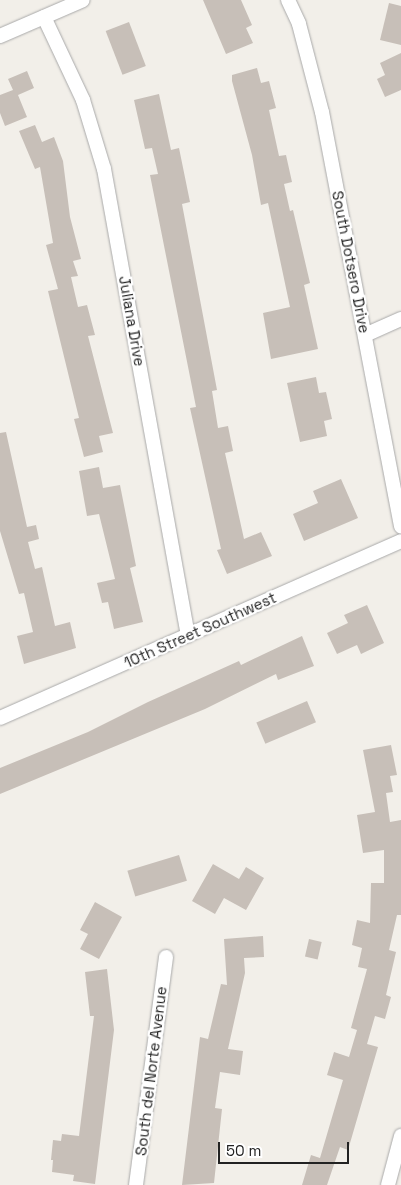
<!DOCTYPE html>
<style>
body{margin:0}
#map{position:relative;width:401px;height:1185px;overflow:hidden;background:#f2efe9;font-family:"Space Grotesk",sans-serif}
div>[style]{position:absolute}
[style*='--x']{left:calc(var(--x)*1px);top:calc(var(--y)*1px);width:calc(var(--w)*1px);rotate:calc(var(--a)*1deg)}
.building>*{inset:0;background:#c7bfb8;transform-origin:0 0}
.roads{filter:drop-shadow(0 0 1px #a9a9a9) drop-shadow(0 0 1px #a9a9a9)}
.street>*{height:14px;margin:-7px;padding:0 7px;transform-origin:7px;border-radius:7px;background:#fff}
span{translate:-50% -50%;white-space:nowrap;text-align:center;line-height:1.15;-webkit-text-stroke:4.5px #fff;paint-order:stroke}
.street-label{font-size:15px;color:#222}
.scale{position:absolute;left:218px;top:1142px;width:131px;height:22px;box-sizing:border-box;border:2px solid #222;border-top:0;padding-left:6px;font-size:15px;line-height:18px;white-space:nowrap;color:#222;-webkit-text-stroke:4px #fff;paint-order:stroke}
</style>
<div id="map">
<div class="building">
<i style="clip-path:polygon(203px 0,241px 0,252px 25px,246px 28px,253px 43px,226px 54px)"></i>
<i style="clip-path:polygon(389px 3px,401px 6px,401px 45px,380px 40px)"></i>
<i style="left:129px;top:22px;width:47px;height:25px;rotate:69deg"></i>
<i style="clip-path:polygon(401px 53px,401px 90px,385px 97px,377px 79px,385px 75px,380px 63px)"></i>
<i style="clip-path:polygon(257px 68px,261px 83px,269px 81px,276px 108px,269px 110px,279px 156px,286px 155px,292px 182px,284px 184px,290px 211px,293px 210px,310px 283px,304px 285px,318px 349px,271px 359px,263px 313px,290px 307px,268px 203px,261px 205px,252px 155px,232px 81px,232px 75px)"></i>
<i style="clip-path:polygon(27px 71px,34px 88px,18px 95px,27px 117px,5px 126px,0 113px,0 95px,13px 90px,8px 79px)"></i>
<i style="clip-path:polygon(159px 94px,171px 150px,179px 148px,190px 202px,182px 204px,217px 390px,212px 391px,218px 428px,228px 426px,233px 451px,225px 453px,244px 539px,261px 532px,272px 556px,227px 574px,217px 550px,221px 549px,190px 408px,196px 407px,150px 175px,158px 174px,152px 148px,145px 149px,134px 100px)"></i>
<i style="clip-path:polygon(35px 125px,42px 142px,54px 137px,63px 161px,70px 217px,81px 259px,73px 261px,78px 276px,71px 277px,78px 307px,87px 305px,95px 335px,88px 336px,113px 433px,99px 436px,103px 452px,84px 457px,74px 419px,79px 418px,48px 291px,58px 289px,46px 245px,53px 243px,40px 167px,35px 169px,19px 131px)"></i>
<i style="clip-path:polygon(316px 377px,319px 393px,326px 392px,332px 419px,324px 421px,327px 436px,300px 442px,287px 383px)"></i>
<i style="clip-path:polygon(6px 432px,27px 527px,36px 525px,39px 539px,28px 542px,35px 569px,42px 567px,55px 626px,70px 622px,76px 648px,24px 664px,17px 636px,33px 632px,24px 593px,19px 594px,0 531px,0 433px)"></i>
<i style="clip-path:polygon(99px 467px,103px 488px,120px 485px,136px 566px,130px 568px,143px 622px,114px 629px,108px 602px,102px 603px,97px 583px,115px 579px,99px 514px,87px 516px,79px 471px)"></i>
<i style="clip-path:polygon(341px 479px,358px 518px,304px 541px,293px 514px,318px 503px,313px 491px)"></i>
<i style="clip-path:polygon(367px 605px,384px 643px,361px 654px,357px 645px,337px 654px,327px 633px,348px 623px,344px 615px)"></i>
<i style="clip-path:polygon(302px 636px,314px 666px,278px 680px,276px 674px,205px 709px,0 794px,0 768px,88px 732px,148px 702px,239px 661px,241px 665px)"></i>
<i style="left:307px;top:701px;width:23px;height:55px;rotate:67deg"></i>
<i style="clip-path:polygon(391px 745px,397px 775px,390px 776px,393px 792px,386px 793px,390px 822px,401px 820px,401px 915px,397px 915px,389px 950px,396px 952px,386px 995px,391px 997px,385px 1019px,375px 1016px,367px 1044px,378px 1047px,348px 1150px,340px 1147px,327px 1185px,302px 1185px,311px 1155px,320px 1158px,343px 1080px,327px 1075px,334px 1052px,349px 1057px,357px 1030px,351px 1028px,367px 969px,358px 967px,362px 948px,352px 945px,357px 920px,370px 923px,371px 883px,384px 883px,384px 850px,363px 853px,357px 815px,375px 812px,363px 750px)"></i>
<i style="left:179px;top:855px;width:27px;height:54px;rotate:73deg"></i>
<i style="clip-path:polygon(213px 864px,239px 879px,246px 867px,264px 878px,246px 910px,224px 898px,215px 914px,192px 901px)"></i>
<i style="clip-path:polygon(95px 902px,122px 917px,99px 959px,80px 949px,88px 934px,80px 930px)"></i>
<i style="clip-path:polygon(263px 936px,264px 957px,244px 958px,245px 973px,228px 1049px,243px 1051px,240px 1075px,220px 1072px,215px 1108px,222px 1109px,214px 1183px,182px 1185px,200px 1037px,208px 1039px,221px 984px,227px 985px,224px 939px)"></i>
<i style="left:309px;top:939px;width:13px;height:18px;rotate:13deg"></i>
<i style="clip-path:polygon(107px 969px,114px 1030px,95px 1184px,73px 1181px,74px 1175px,52px 1172px,53px 1160px,51px 1160px,53px 1140px,61px 1141px,62px 1134px,79px 1136px,94px 1016px,90px 1016px,85px 972px)"></i>
</div>
<div class="roads">
<div class="street">
<i style="--x:288;--y:0;--w:26;--a:65"></i>
<i style="--x:299;--y:24;--w:91;--a:75.4"></i>
<i style="--x:322;--y:112;--w:422;--a:79.2"></i>
<i style="--x:44;--y:17;--w:92;--a:64.8"></i>
<i style="--x:83;--y:100;--w:72;--a:73.1"></i>
<i style="--x:104;--y:169;--w:474;--a:79.8"></i>
<i style="--x:0;--y:36;--w:90;--a:-23.4"></i>
<i style="--x:365;--y:335;--w:39;--a:-24"></i>
<i style="--x:0;--y:718;--w:438;--a:-23.8"></i>
<i style="--x:136;--y:1185;--w:230;--a:-82.5"></i>
<i style="--x:388;--y:1185;--w:51;--a:-75.1"></i>
</div>
</div>
<div class="street-label">
<span style="left:351px;top:262px;rotate:79deg">South Dotsero Drive</span>
<span style="left:132px;top:321px;rotate:80deg">Juliana Drive</span>
<span style="left:200px;top:630px;rotate:-24deg">10th Street Southwest</span>
<span style="left:151px;top:1071px;rotate:-83deg">South del Norte Avenue</span>
</div>
<div class="scale">50 m</div>
</div>
